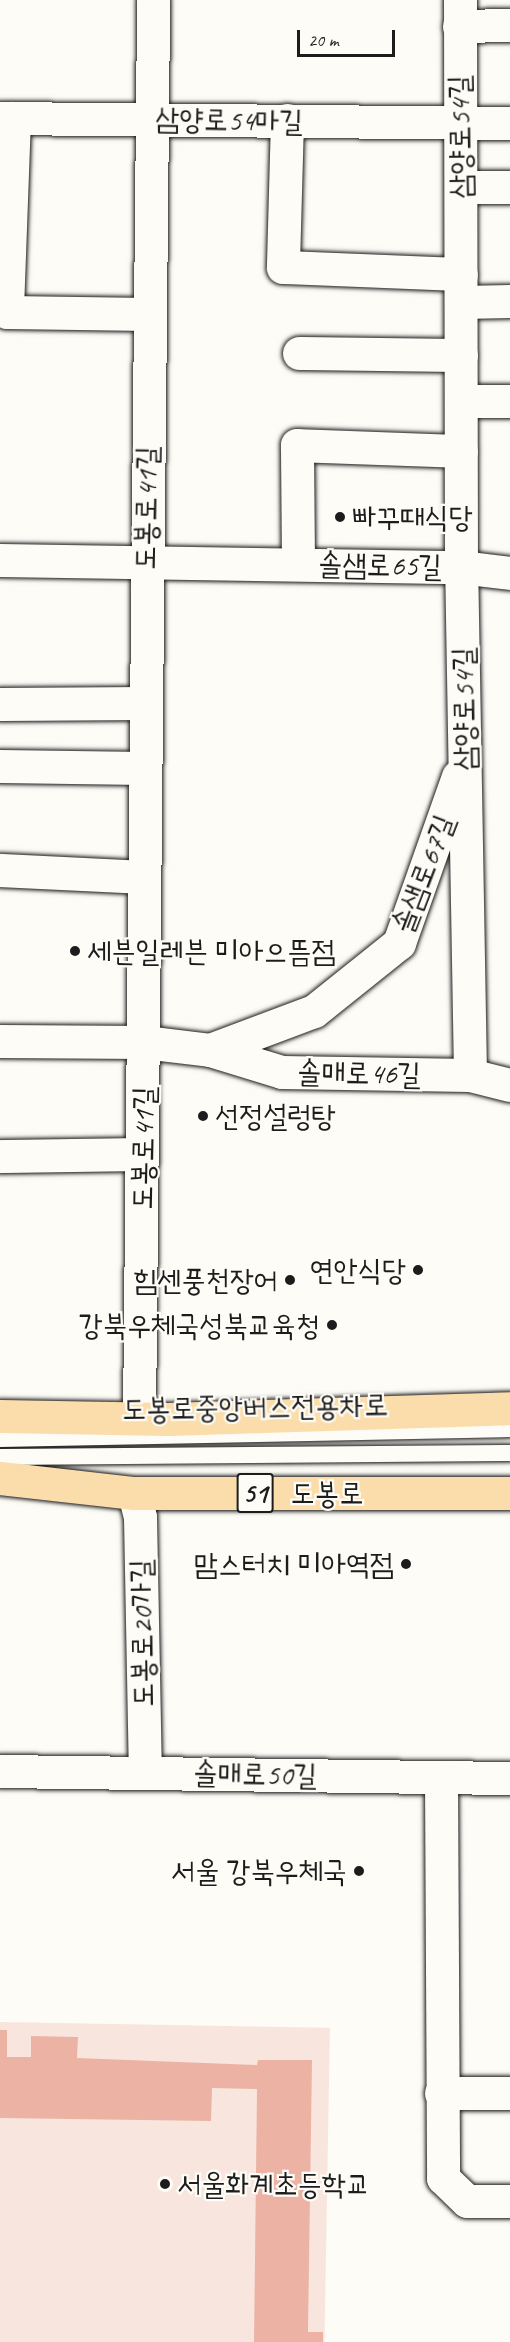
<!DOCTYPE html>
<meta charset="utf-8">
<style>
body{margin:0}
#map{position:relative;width:510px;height:2342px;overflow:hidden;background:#fdfcf7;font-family:Caveat,"Poor Story",sans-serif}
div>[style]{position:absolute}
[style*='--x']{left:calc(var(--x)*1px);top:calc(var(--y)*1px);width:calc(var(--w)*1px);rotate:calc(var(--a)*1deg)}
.built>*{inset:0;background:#f8e6de;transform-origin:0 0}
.building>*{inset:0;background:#ecb3a5}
.roads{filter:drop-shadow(0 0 2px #1c1c1c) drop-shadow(0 0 2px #1c1c1c)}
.service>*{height:16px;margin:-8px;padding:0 8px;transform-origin:8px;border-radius:8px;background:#fdfcf7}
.minor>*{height:33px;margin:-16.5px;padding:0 16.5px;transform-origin:16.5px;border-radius:16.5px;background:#fdfcf7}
.primary>*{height:33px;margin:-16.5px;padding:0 16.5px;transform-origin:16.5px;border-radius:16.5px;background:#fbddab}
.dots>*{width:16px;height:16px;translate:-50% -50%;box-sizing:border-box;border:3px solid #fdfcf7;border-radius:50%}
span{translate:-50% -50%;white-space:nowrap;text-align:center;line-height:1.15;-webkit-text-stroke:4.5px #fdfcf7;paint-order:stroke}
.shield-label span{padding:2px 4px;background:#fdfcf7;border:2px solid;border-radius:4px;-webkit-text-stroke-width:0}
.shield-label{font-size:28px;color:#1c1c1c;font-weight:700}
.street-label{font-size:30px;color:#1c1c1c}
.poi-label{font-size:30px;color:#1c1c1c}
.left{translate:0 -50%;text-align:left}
.right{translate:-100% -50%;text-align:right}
.scale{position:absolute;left:297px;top:30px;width:98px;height:27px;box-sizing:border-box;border:3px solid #1c1c1c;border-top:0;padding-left:8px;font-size:18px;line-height:21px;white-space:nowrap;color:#1c1c1c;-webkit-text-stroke:4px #fdfcf7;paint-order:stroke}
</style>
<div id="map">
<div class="built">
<i style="left:0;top:2022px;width:330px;height:320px;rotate:1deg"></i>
</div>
<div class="building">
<i style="clip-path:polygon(0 2030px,7px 2030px,7px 2057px,31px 2057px,31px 2036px,78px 2037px,77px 2058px,257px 2065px,258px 2060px,312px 2060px,308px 2332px,323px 2332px,323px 2342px,254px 2342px,257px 2089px,212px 2088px,211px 2121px,0 2118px)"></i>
</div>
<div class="roads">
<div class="service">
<i style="--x:0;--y:1439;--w:510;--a:-1.12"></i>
<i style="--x:0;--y:1457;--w:510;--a:-0.45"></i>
</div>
<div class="minor">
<i style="--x:460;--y:0;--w:559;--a:89.9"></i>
<i style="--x:461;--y:559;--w:516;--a:89"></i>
<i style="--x:459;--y:26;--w:51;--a:-1.1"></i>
<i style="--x:0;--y:118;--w:510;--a:0.56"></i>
<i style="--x:14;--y:118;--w:194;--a:92.1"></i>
<i style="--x:7;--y:312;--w:142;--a:0.8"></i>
<i style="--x:287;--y:120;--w:147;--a:91.6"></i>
<i style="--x:283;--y:267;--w:178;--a:2.3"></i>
<i style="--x:461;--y:187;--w:49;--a:0"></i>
<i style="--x:462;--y:302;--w:48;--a:-1.2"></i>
<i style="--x:299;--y:353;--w:162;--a:0.7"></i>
<i style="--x:461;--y:401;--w:49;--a:0"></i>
<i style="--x:0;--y:560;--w:461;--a:0.9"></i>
<i style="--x:461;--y:567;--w:49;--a:7"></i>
<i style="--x:298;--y:563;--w:118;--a:-90.5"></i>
<i style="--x:297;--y:445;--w:164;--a:2.1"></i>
<i style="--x:0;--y:704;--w:145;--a:-0.4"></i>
<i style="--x:0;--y:766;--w:144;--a:0.8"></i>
<i style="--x:0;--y:870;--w:144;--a:2.8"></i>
<i style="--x:0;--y:1041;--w:144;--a:0.4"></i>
<i style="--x:144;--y:1042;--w:66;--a:6.9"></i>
<i style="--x:210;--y:1050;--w:111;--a:-20.6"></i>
<i style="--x:314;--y:1011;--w:109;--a:-38.7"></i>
<i style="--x:399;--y:943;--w:177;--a:-70.5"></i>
<i style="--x:210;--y:1050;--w:75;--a:17"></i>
<i style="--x:282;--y:1072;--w:188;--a:0.9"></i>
<i style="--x:470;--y:1075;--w:41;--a:14"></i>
<i style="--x:0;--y:1156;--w:142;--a:-0.8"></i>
<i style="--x:139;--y:1419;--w:1419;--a:-89.43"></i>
<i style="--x:134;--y:1493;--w:25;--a:76"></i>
<i style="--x:140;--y:1517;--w:256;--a:88.9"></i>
<i style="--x:0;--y:1771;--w:510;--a:0.79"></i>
<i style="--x:441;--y:1777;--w:401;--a:89.7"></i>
<i style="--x:443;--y:2178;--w:33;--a:44"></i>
<i style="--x:467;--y:2201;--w:43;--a:0"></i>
<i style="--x:441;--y:2093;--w:69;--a:0"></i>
</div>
<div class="primary">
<i style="--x:0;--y:1416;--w:168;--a:1"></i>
<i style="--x:168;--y:1419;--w:342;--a:-1.8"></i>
<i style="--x:0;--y:1478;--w:135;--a:6.4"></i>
<i style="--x:134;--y:1493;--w:376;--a:0"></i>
</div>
</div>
<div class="dots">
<i style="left:340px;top:517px;background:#1c1c1c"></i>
<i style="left:75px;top:951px;background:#1c1c1c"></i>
<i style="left:203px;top:1116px;background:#1c1c1c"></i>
<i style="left:418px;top:1270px;background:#1c1c1c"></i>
<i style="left:290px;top:1280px;background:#1c1c1c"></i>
<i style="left:332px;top:1325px;background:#1c1c1c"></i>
<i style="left:406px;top:1564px;background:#1c1c1c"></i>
<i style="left:359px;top:1871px;background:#1c1c1c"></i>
<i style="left:165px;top:2184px;background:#1c1c1c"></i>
</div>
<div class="shield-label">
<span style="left:255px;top:1493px">51</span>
</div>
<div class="street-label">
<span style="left:229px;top:120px;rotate:1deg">삼양로54마길</span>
<span style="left:460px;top:137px;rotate:-91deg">삼양로54길</span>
<span style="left:146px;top:508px;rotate:-89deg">도봉로41길</span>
<span style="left:380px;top:565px;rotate:1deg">솔샘로65길</span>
<span style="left:464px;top:709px;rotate:-91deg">삼양로54길</span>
<span style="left:423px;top:874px;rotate:-69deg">솔샘로67길</span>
<span style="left:359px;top:1073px;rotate:1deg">솔매로46길</span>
<span style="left:143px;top:1148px;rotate:-89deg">도봉로41길</span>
<span style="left:255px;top:1407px;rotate:-1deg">도봉로중앙버스전용차로</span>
<span style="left:327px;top:1493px">도봉로</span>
<span style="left:142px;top:1633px;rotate:-91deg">도봉로20가길</span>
<span style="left:255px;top:1774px;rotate:1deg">솔매로50길</span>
</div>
<div class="poi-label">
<span class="left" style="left:352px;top:517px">빠꾸때식당</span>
<span class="left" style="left:87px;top:951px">세븐일레븐 미아으뜸점</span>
<span class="left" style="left:215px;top:1116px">선정설렁탕</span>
<span class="right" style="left:406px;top:1270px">연안식당</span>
<span class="right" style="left:278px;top:1280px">힘센풍천장어</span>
<span class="right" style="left:320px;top:1325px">강북우체국성북교육청</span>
<span class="right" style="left:394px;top:1564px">맘스터치 미아역점</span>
<span class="right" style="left:347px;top:1871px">서울 강북우체국</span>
<span class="left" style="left:177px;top:2184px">서울화계초등학교</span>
</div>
<div class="scale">20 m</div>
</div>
